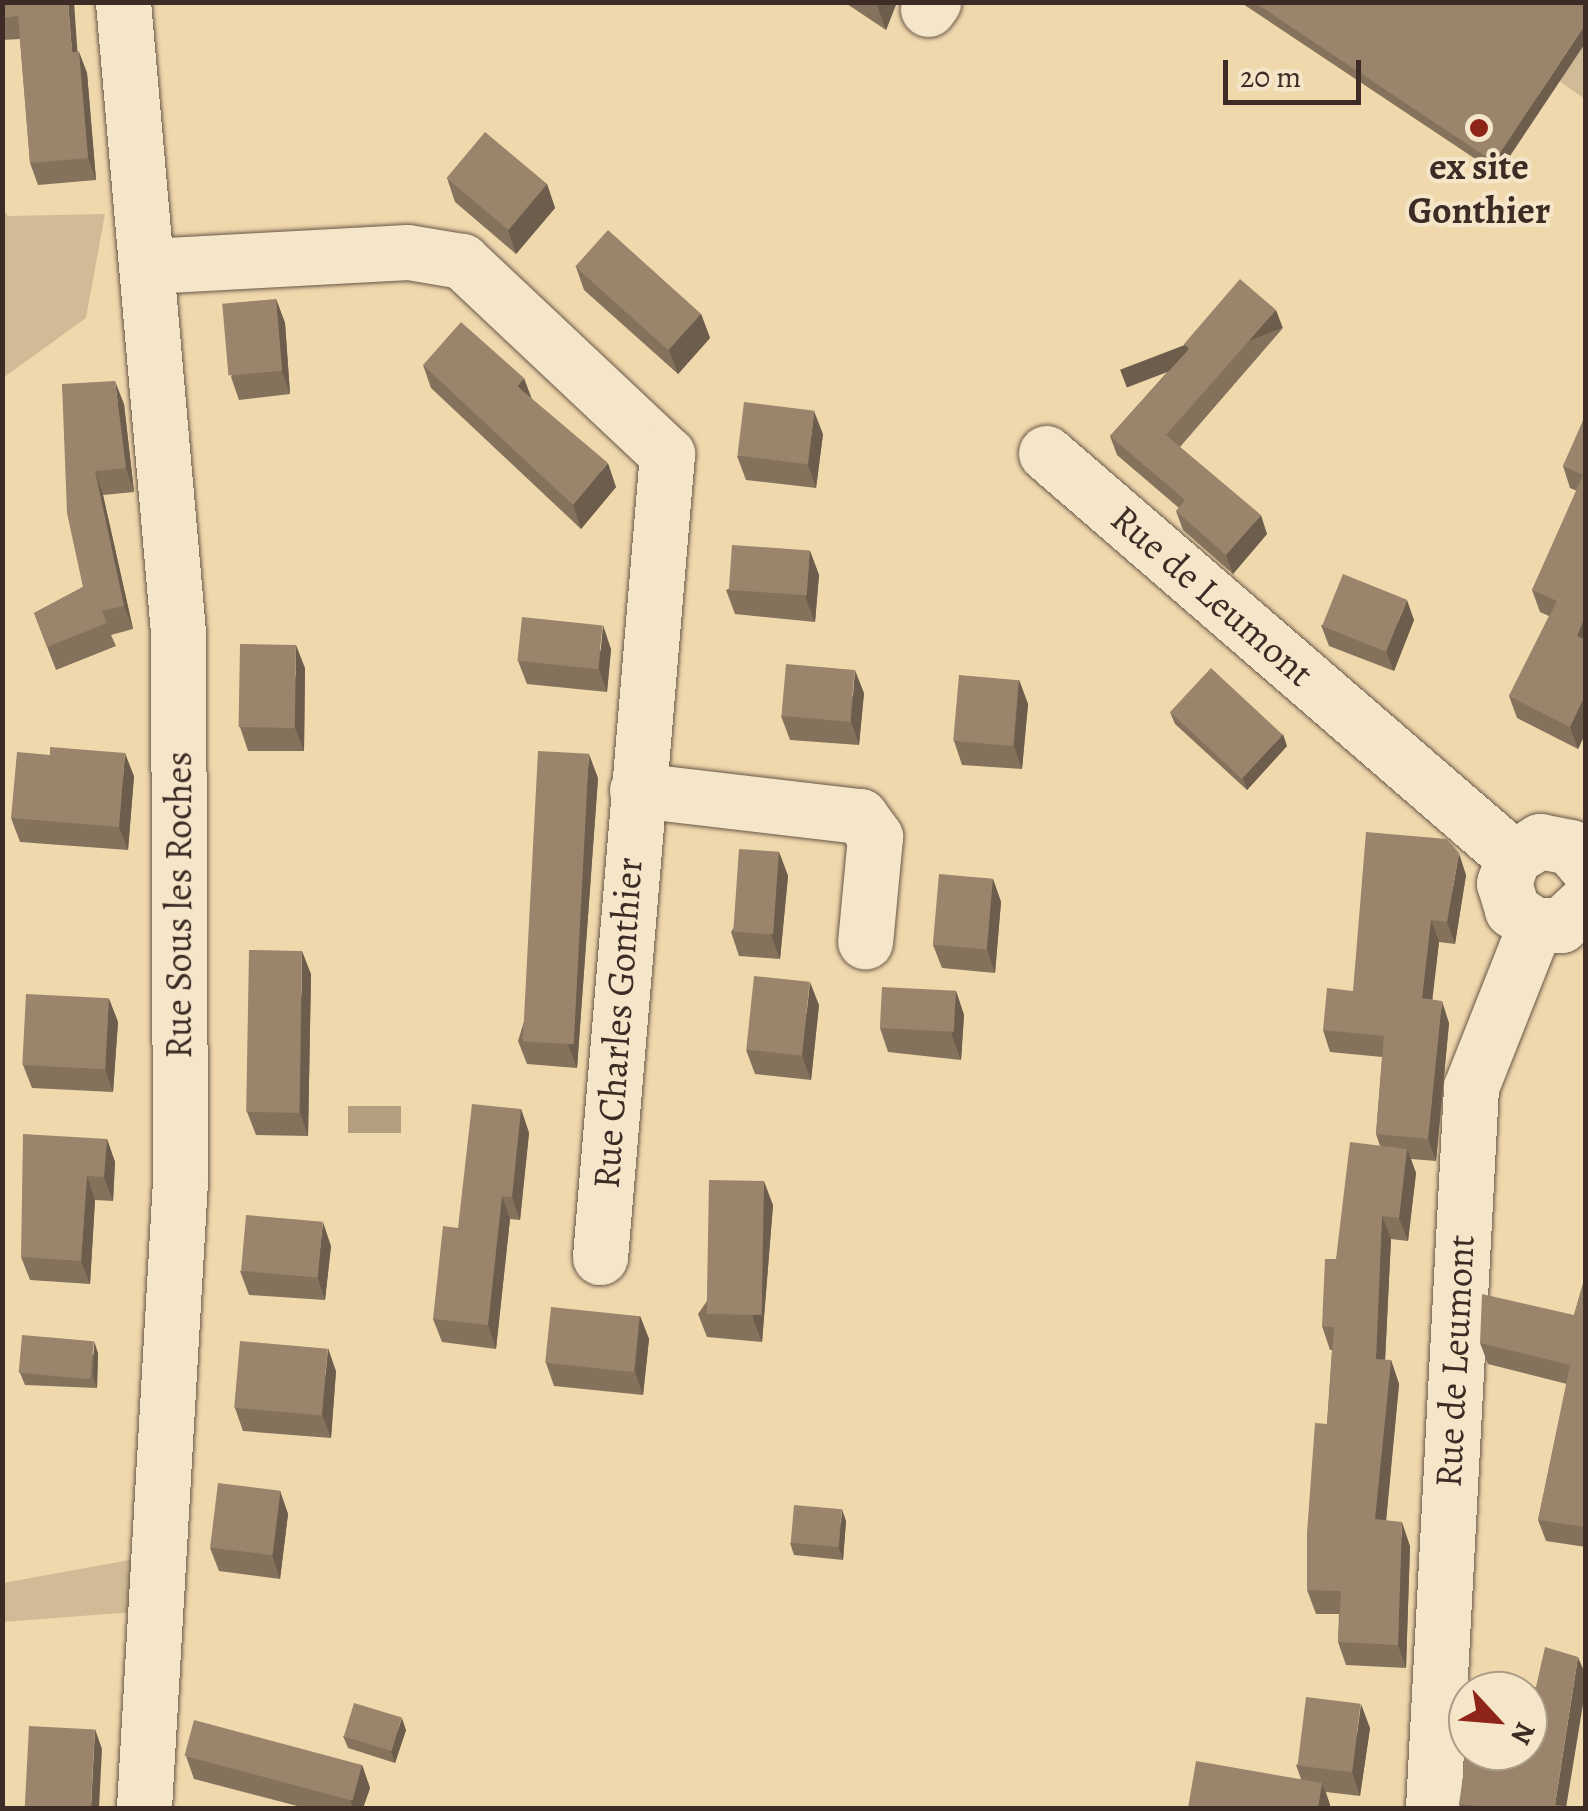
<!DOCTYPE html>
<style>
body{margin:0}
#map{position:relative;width:1588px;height:1811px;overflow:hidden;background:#f0d8ad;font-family:Alegreya,serif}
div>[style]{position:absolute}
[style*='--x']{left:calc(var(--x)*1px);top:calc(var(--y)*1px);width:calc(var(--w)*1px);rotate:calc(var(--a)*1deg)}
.green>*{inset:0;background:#d1bb96}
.water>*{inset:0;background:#b39e7f;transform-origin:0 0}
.roads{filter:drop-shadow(0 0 2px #695747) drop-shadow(0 0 2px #695747)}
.minor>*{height:55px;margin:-27.5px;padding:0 27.5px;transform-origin:27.5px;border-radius:27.5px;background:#f5e6ca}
.wall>*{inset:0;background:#84725d}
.shaded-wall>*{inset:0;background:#6c5d4c;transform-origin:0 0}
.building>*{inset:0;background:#9a856c;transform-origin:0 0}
.dots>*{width:28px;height:28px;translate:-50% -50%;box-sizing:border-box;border:5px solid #f5e6ca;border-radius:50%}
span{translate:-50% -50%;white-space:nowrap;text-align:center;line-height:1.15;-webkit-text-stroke:8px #f5e6ca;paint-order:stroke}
.poi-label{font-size:38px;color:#3c2c25;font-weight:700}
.street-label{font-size:38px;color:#3c2c25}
.frame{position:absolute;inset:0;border:5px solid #3c2c25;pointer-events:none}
.north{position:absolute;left:1448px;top:1671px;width:100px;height:100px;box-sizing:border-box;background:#f5e6ca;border:2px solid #ab9c88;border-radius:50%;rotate:116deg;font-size:28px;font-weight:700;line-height:40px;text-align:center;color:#3c2c25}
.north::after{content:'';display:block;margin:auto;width:35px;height:45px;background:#8f2418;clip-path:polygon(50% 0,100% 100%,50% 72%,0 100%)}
.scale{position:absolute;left:1223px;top:60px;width:138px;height:45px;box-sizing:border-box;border:5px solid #3c2c25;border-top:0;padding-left:12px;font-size:30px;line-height:35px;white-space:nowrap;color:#3c2c25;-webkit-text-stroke:8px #f5e6ca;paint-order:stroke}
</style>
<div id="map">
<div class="green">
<i style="clip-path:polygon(1585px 42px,1585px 99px,1559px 81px)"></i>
<i style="clip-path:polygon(3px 209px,8px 216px,105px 214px,86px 318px,3px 378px)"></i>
<i style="clip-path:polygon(146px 1557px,147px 1611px,3px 1622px,3px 1583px)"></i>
</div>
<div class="water">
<i style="left:401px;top:1106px;width:27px;height:53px;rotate:90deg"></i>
</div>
<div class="roads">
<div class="minor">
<i style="--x:123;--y:2;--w:632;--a:85.01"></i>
<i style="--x:178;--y:632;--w:549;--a:89.79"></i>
<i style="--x:180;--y:1181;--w:628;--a:93.29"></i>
<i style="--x:928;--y:9;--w:9;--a:-54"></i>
<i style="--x:149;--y:266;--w:259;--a:-3.1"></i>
<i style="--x:408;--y:252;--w:55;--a:9.5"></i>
<i style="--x:462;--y:261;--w:282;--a:43.3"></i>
<i style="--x:667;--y:454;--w:806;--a:94.77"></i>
<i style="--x:1046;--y:453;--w:617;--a:40.86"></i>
<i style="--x:637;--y:790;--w:225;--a:6.7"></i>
<i style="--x:860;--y:816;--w:26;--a:54"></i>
<i style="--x:875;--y:837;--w:105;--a:95.4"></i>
<i style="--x:1586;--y:866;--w:25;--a:-130"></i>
<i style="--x:1570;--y:847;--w:31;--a:-169"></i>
<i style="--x:1540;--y:841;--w:31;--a:149"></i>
<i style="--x:1513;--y:857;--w:28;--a:109"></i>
<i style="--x:1504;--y:883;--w:28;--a:73"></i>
<i style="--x:1512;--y:910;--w:27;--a:33"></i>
<i style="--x:1535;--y:925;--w:26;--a:0"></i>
<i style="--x:1561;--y:925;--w:34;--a:-43"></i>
<i style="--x:1433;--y:1808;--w:722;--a:-86.98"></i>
<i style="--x:1471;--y:1087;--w:174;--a:-68.4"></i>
</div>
</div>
<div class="wall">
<i style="clip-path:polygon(2px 2px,79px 52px,87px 73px,96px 180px,38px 185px,30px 163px,20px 39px,2px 40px)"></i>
<i style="clip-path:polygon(844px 2px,897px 2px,886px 30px)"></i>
<i style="clip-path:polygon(1240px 2px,1586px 2px,1498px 174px)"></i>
<i style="clip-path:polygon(447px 178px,547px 184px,555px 208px,516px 254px,455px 202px)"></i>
<i style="clip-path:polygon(576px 267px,701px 314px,710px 338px,678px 374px,584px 290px)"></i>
<i style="clip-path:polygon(276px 299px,285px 323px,290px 394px,239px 400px,231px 377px)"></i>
<i style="clip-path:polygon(1283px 328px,1180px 447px,1267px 534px,1233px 574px,1183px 530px,1176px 511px,1179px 508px,1117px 455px,1110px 436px,1186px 351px,1184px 344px)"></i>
<i style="clip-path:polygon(423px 365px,532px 399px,616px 487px,581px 529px,431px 388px)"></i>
<i style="clip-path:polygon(62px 384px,124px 404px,134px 492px,103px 495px,133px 629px,111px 635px,116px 646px,56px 670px,34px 613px,83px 587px)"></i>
<i style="clip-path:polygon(1586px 418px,1586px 732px,1578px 749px,1517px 718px,1509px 696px,1549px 616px,1540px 612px,1532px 590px,1577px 491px,1570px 488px,1563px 466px)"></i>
<i style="clip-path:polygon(823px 434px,816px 488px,746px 480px,737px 456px)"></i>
<i style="clip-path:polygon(810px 551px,819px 575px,815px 622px,735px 614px,726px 590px)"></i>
<i style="clip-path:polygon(1414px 620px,1394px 671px,1329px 646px,1321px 625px)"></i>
<i style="clip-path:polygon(611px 649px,607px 692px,527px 684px,518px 661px)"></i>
<i style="clip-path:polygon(305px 668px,304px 751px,248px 751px,240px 727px)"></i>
<i style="clip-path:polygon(1019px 680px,1028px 704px,1022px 769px,962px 765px,954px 741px)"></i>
<i style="clip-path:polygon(864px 693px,859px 745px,790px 740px,781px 716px)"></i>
<i style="clip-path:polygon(1170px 712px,1287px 746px,1247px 790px,1175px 724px)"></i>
<i style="clip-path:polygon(134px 776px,128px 850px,20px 842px,11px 818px)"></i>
<i style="clip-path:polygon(598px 778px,577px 1068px,527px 1064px,518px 1041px)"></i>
<i style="clip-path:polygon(779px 852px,788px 876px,780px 959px,739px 956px,731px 932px)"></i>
<i style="clip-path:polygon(1466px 875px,1455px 944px,1439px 942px,1432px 999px,1449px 1023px,1436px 1161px,1411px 1159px,1416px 1173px,1408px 1241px,1391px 1239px,1385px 1360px,1391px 1360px,1399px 1384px,1386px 1520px,1410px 1546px,1406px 1668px,1346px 1665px,1338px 1642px,1339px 1614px,1316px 1614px,1307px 1590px,1327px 1424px,1332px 1350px,1330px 1350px,1322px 1326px,1336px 1259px,1380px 1146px,1376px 1134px,1382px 1057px,1330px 1052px,1323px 1030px,1353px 991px)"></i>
<i style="clip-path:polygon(993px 879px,1001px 902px,995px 973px,942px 968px,933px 945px)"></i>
<i style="clip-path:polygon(311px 974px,308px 1136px,256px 1135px,247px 1112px)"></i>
<i style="clip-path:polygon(956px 991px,964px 1015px,961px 1060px,888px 1052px,880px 1028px)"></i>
<i style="clip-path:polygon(109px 999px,118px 1022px,113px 1092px,32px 1088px,23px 1065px)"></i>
<i style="clip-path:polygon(819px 1005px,811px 1080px,755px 1074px,746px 1050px)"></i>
<i style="clip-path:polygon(521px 1109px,529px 1133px,520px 1220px,510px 1219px,496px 1349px,442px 1342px,433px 1319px,458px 1228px)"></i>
<i style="clip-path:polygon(107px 1139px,115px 1162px,113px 1201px,95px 1200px,90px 1284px,30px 1280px,21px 1257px)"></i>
<i style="clip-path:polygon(773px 1205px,762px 1342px,707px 1337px,698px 1314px)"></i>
<i style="clip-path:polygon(331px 1246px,325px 1300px,249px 1295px,240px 1271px)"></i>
<i style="clip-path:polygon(1586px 1273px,1586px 1547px,1546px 1541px,1538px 1520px,1567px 1384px,1488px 1364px,1480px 1343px,1574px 1315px)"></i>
<i style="clip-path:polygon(640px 1316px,649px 1339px,643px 1395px,554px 1386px,546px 1363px)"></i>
<i style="clip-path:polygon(98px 1353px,97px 1388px,25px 1385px,20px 1373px)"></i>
<i style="clip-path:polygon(336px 1371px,331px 1438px,243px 1431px,235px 1408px)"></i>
<i style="clip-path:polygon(280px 1491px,288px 1514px,280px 1579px,219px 1571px,210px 1548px)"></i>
<i style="clip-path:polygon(846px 1521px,843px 1560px,794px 1555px,790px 1543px)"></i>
<i style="clip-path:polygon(1370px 1728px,1360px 1796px,1326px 1792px,1330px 1805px,1330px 1808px,1188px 1808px,1301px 1779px,1296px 1765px)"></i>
<i style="clip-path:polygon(406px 1730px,395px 1763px,348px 1748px,343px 1736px)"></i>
<i style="clip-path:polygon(186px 1756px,362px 1765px,370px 1788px,363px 1808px,305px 1808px,194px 1779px)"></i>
<i style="clip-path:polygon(1459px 1804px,1566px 1806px,1586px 1808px,1460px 1808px)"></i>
</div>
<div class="shaded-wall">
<i style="clip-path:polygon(68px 2px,74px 2px,79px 74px,72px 52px)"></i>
<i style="clip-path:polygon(876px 2px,897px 2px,886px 30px)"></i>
<i style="clip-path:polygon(1586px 23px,1586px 42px,1498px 174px,1494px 162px)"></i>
<i style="clip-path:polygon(79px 52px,87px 73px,96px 180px,88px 158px)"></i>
<i style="clip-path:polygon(547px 184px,555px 208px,516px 254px,508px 230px)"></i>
<i style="clip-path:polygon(276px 299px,285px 323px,290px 394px,282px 371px)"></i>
<i style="left:1276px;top:310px;width:19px;height:167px;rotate:69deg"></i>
<i style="clip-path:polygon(701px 314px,710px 338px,678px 374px,669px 350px)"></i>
<i style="clip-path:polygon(524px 378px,533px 402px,517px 386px)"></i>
<i style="clip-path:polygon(115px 381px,124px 404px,134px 492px,126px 468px)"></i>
<i style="clip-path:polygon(814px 411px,823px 434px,816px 488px,808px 465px)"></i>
<i style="clip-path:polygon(608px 463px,616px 487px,581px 529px,573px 505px)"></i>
<i style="clip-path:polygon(95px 471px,103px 495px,133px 629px,124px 606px)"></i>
<i style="clip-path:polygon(1261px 515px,1267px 534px,1233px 574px,1226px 555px)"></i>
<i style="clip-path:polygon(810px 551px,819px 575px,815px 622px,806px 599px)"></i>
<i style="clip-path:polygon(1407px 600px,1414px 620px,1394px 671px,1386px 651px)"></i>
<i style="clip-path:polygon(1586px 614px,1585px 657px,1577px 636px)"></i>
<i style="clip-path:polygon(603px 625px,611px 649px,607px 692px,599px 669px)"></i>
<i style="clip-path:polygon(296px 645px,305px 668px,304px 751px,295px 728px)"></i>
<i style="clip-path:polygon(855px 670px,864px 693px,859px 745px,851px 721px)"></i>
<i style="clip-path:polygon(1019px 680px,1028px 704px,1022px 769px,1014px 746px)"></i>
<i style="clip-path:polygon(1586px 693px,1586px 732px,1578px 749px,1570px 727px)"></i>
<i style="clip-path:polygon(1283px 734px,1287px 746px,1247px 790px,1243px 778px)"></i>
<i style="clip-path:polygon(125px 753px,134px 776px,128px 850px,119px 827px)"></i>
<i style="clip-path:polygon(589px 754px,598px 778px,577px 1068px,568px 1044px)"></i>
<i style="clip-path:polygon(779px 852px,788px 876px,780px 959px,771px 935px)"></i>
<i style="clip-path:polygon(1459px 853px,1466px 875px,1455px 944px,1447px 922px)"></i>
<i style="clip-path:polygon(993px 879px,1001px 902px,995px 973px,987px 949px)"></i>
<i style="clip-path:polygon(1431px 920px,1439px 942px,1430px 1020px,1422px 998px)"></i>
<i style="clip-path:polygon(302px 951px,311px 974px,308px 1136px,300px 1112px)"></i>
<i style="clip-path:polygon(810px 982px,819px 1005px,811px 1080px,802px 1056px)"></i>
<i style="clip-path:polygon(956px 991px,964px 1015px,961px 1060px,952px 1036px)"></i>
<i style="clip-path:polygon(109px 999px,118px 1022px,113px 1092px,105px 1069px)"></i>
<i style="clip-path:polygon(1442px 1001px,1449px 1023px,1436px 1161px,1428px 1139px)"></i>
<i style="clip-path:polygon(521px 1109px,529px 1133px,520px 1220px,512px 1197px)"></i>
<i style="clip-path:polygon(107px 1139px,115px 1162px,113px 1201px,104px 1177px)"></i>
<i style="clip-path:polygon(1407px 1149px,1416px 1173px,1408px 1241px,1399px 1218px)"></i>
<i style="clip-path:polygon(87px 1176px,95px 1200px,90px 1284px,81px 1261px)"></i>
<i style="clip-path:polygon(764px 1181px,773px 1205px,762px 1342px,753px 1319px)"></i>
<i style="clip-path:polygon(502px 1196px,510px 1219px,496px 1349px,488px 1325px)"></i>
<i style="clip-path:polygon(1382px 1216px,1391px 1239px,1384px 1382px,1376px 1359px)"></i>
<i style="clip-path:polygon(323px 1222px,331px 1246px,325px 1300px,317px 1276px)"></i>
<i style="clip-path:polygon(640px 1316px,649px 1339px,643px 1395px,635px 1372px)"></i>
<i style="clip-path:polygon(94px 1341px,98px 1353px,97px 1388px,93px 1376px)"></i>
<i style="clip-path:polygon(328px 1348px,336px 1371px,331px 1438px,322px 1414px)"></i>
<i style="clip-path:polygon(1391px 1360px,1399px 1384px,1384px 1543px,1375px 1519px)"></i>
<i style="clip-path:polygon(280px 1491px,288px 1514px,280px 1579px,272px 1555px)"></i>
<i style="clip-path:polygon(842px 1509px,846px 1521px,843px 1560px,839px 1548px)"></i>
<i style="clip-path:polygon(1402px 1522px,1410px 1546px,1406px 1668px,1398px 1645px)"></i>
<i style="clip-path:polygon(1578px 1657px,1586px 1676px,1586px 1686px,1566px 1808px,1555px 1805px)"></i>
<i style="clip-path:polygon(1361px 1704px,1370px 1728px,1360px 1796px,1352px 1772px)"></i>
<i style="clip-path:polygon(402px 1718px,406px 1730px,395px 1763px,391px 1751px)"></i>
<i style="clip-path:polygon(95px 1729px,102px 1749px,99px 1808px,91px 1808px)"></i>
<i style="clip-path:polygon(362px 1765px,370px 1788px,363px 1808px,353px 1808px,350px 1799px)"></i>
<i style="clip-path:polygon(1322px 1783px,1330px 1805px,1330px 1808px,1318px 1808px)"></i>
</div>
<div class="building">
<i style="clip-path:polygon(2px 2px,68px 2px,72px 52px,79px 52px,88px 158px,30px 163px,18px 16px,2px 18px)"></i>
<i style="clip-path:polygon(1254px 2px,1586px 2px,1586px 23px,1494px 162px)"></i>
<i style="left:485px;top:132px;width:81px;height:60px;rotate:40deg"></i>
<i style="left:608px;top:230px;width:125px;height:49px;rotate:42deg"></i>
<i style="clip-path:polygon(1240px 279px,1276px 310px,1166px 435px,1261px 515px,1226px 555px,1176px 511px,1185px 500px,1110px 436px,1189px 349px,1184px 344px)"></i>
<i style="left:276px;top:299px;width:72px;height:54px;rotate:85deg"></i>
<i style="clip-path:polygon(461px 322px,524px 378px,517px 386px,608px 463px,573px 505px,423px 365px)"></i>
<i style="clip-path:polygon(115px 381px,126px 468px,95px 471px,124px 606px,102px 611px,107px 623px,47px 647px,34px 613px,83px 587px,67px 513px,62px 384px)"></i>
<i style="left:744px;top:402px;width:71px;height:54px;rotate:7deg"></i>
<i style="clip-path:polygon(1584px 418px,1586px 614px,1577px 636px,1586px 640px,1586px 660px,1583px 665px,1586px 666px,1586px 693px,1570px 727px,1509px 696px,1557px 601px,1532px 590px,1583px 475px,1563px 466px)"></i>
<i style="left:732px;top:545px;width:78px;height:45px;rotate:4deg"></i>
<i style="left:1343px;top:574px;width:69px;height:56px;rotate:22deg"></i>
<i style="left:522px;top:617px;width:81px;height:44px;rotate:6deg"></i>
<i style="left:240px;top:644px;width:56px;height:83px;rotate:1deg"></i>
<i style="left:786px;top:664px;width:69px;height:52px;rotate:5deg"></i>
<i style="left:1211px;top:668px;width:98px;height:60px;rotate:43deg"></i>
<i style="left:959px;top:675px;width:60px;height:66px;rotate:5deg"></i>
<i style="clip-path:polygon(50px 747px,125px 753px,119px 827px,11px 818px,17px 752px,50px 755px)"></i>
<i style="left:538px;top:751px;width:51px;height:291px;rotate:3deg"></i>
<i style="clip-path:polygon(1366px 832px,1447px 839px,1459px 853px,1447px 922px,1431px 920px,1422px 998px,1442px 1001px,1428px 1139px,1376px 1134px,1384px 1036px,1323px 1030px,1327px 988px,1353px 991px)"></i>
<i style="left:739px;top:849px;width:40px;height:83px;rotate:4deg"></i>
<i style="left:939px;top:874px;width:54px;height:71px;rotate:5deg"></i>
<i style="left:249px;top:950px;width:53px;height:162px;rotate:1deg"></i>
<i style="left:754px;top:976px;width:56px;height:74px;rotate:6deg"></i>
<i style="left:882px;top:987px;width:74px;height:41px;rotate:3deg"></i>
<i style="left:26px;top:994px;width:83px;height:71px;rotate:3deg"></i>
<i style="clip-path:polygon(472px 1104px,521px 1109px,512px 1197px,502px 1196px,488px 1325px,433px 1319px,443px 1226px,458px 1228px)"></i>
<i style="clip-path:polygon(23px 1134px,107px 1139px,104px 1177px,87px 1176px,81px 1261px,21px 1257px)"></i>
<i style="clip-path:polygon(1350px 1142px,1407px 1149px,1399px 1218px,1382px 1216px,1376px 1359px,1391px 1360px,1375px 1519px,1402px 1522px,1398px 1645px,1338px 1642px,1341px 1591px,1307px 1590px,1307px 1533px,1315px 1423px,1327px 1424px,1334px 1327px,1322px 1326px,1325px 1259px,1336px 1259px)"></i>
<i style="left:709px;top:1180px;width:55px;height:134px;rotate:1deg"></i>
<i style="left:246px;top:1215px;width:77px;height:56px;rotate:5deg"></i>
<i style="clip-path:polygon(1586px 1273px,1586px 1527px,1538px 1520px,1570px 1365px,1480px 1343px,1482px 1294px,1574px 1315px)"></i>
<i style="left:551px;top:1307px;width:89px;height:56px;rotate:6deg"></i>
<i style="left:22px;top:1335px;width:72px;height:38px;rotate:5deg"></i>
<i style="left:240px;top:1341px;width:88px;height:67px;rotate:5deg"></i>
<i style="left:218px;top:1483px;width:63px;height:65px;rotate:7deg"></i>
<i style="left:794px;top:1505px;width:48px;height:38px;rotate:5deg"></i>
<i style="clip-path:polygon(1545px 1647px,1578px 1657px,1555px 1805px,1586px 1808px,1495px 1808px,1459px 1804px,1466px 1755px,1501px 1759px,1502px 1751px,1528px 1751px,1528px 1691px,1511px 1691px,1512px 1685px,1536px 1687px)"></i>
<i style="left:1306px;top:1697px;width:55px;height:69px;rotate:7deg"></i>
<i style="left:354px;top:1703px;width:50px;height:35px;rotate:17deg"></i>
<i style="left:194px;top:1720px;width:174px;height:37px;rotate:15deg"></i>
<i style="left:29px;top:1726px;width:66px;height:82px;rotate:3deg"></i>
<i style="clip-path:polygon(1196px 1761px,1322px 1783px,1318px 1808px,1188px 1808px)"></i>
</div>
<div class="dots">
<i style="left:1479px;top:128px;background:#8f2418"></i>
</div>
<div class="poi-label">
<span style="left:1479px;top:189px">ex site<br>Gonthier</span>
</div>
<div class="street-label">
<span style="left:1212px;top:596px;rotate:41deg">Rue de Leumont</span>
<span style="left:179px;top:905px;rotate:-90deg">Rue Sous les Roches</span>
<span style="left:618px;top:1023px;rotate:-86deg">Rue Charles Gonthier</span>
<span style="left:1455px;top:1361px;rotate:-87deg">Rue de Leumont</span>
</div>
<div class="frame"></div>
<div class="north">N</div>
<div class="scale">20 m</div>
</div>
